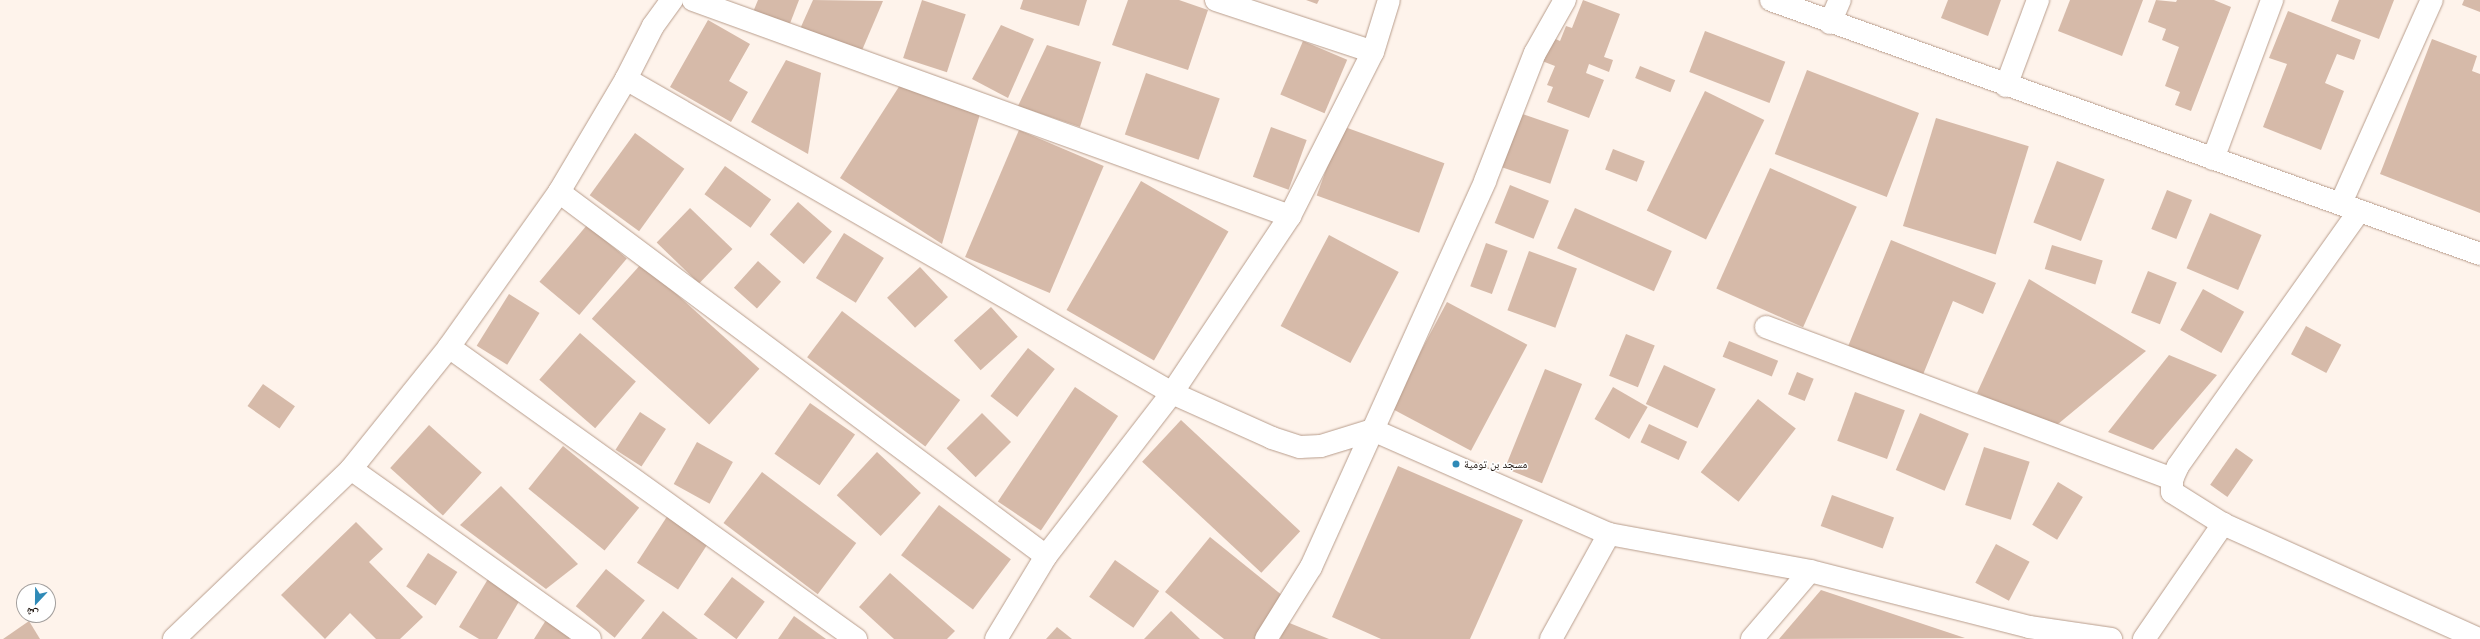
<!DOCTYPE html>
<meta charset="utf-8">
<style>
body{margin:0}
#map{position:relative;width:2480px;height:639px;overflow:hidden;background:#fef3eb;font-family:Helvetica,"Noto Naskh Arabic",sans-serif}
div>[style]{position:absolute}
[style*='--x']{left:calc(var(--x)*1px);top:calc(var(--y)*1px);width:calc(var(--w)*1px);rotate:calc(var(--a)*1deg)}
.building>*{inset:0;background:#d6baa9;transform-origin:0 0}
.roads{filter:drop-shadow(0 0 1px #b89d8c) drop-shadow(0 0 1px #b89d8c)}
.street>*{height:22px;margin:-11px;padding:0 11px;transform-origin:11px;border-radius:11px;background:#fff}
.secondary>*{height:22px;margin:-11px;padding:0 11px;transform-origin:11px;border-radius:11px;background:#fff}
.dots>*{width:11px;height:11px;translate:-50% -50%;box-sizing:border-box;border:2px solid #fff;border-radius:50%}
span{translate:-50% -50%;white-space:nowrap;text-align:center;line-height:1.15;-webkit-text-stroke:3px #fff;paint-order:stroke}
.poi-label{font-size:11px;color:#1a100a}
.left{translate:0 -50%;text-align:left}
.north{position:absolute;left:16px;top:583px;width:40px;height:40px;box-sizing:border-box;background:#fff;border:1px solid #a39f9d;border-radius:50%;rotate:202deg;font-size:11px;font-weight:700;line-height:16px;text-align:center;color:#1a100a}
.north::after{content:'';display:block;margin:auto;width:14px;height:18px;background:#2f8ab7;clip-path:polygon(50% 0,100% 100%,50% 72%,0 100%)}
</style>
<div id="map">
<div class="building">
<i style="clip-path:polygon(758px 0,799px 0,789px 26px,753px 12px)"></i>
<i style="clip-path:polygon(813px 0,883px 1px,860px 55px,800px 29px)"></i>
<i style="left:922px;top:0;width:46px;height:61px;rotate:18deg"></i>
<i style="clip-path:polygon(1023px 0,1087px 0,1079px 26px,1020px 9px)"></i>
<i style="clip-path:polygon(1128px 0,1179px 0,1208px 10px,1188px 70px,1112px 45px)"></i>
<i style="clip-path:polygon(1306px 0,1319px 0,1317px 4px)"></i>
<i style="clip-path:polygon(1583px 0,1620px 14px,1604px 57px,1613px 60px,1609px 72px,1589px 64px,1586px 73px,1604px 80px,1589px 118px,1547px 102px,1553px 87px,1547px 85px,1555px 66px,1542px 61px,1551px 37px,1560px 41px,1566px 26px,1572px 28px)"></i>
<i style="clip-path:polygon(1948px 0,2001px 0,1988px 36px,1941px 18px)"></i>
<i style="clip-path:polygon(2070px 0,2143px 0,2122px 56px,2058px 31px)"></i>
<i style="clip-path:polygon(2156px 0,2176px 2px,2177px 0,2214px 0,2231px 7px,2191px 111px,2175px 105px,2180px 92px,2165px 86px,2179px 47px,2162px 40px,2166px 29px,2148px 22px)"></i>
<i style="clip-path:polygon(2339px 0,2394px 0,2379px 39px,2331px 21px)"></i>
<i style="clip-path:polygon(2464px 0,2480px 0,2480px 12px,2462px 5px)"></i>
<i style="clip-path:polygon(2288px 11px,2361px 40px,2354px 60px,2337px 54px,2325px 83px,2344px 91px,2321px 150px,2263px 127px,2287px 64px,2269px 58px)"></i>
<i style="clip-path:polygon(708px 20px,750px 44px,729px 81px,748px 92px,731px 122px,670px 87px)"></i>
<i style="clip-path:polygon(1001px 25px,1034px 39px,1008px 98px,972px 79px)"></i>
<i style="left:1705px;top:31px;width:86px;height:44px;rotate:21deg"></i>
<i style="clip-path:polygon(2432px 39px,2477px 56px,2472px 71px,2480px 74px,2480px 213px,2380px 174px)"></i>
<i style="left:1303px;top:41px;width:48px;height:58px;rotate:23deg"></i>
<i style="clip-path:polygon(1047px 45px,1101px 62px,1080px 127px,1018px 106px)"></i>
<i style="clip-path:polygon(786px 60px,821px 73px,808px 154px,751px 122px)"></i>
<i style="left:1640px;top:66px;width:38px;height:13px;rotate:22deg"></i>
<i style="left:1807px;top:70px;width:120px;height:90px;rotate:21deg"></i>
<i style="left:1146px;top:73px;width:78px;height:65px;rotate:19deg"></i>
<i style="clip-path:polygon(902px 82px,980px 114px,942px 244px,840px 178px)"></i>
<i style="left:1705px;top:91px;width:66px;height:133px;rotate:26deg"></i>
<i style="left:1514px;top:111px;width:58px;height:57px;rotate:19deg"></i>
<i style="left:1936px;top:118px;width:97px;height:113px;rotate:17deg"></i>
<i style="left:1342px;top:126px;width:109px;height:74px;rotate:20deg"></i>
<i style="left:1271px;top:127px;width:38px;height:53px;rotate:20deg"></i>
<i style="left:1019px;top:130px;width:92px;height:138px;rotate:23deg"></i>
<i style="left:635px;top:133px;width:61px;height:77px;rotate:36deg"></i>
<i style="left:1613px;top:149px;width:34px;height:22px;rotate:21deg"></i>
<i style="left:2057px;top:161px;width:51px;height:66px;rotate:21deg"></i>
<i style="left:725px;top:166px;width:57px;height:35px;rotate:36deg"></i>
<i style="left:1770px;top:168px;width:95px;height:132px;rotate:24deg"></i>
<i style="left:1141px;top:181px;width:101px;height:149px;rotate:30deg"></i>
<i style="left:1510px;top:185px;width:42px;height:41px;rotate:22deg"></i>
<i style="left:2167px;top:190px;width:27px;height:42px;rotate:22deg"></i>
<i style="left:798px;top:202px;width:45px;height:43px;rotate:41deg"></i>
<i style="left:690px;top:208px;width:59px;height:48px;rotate:44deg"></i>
<i style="left:1575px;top:208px;width:106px;height:44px;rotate:24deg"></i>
<i style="left:2210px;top:213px;width:56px;height:60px;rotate:23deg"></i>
<i style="left:587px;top:225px;width:52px;height:74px;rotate:40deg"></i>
<i style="left:844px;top:233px;width:47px;height:53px;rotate:32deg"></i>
<i style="left:1329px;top:235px;width:79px;height:103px;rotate:28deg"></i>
<i style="clip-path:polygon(1891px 240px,1996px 283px,1983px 314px,1953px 301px,1922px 377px,1847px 349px)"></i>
<i style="left:1486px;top:243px;width:23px;height:46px;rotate:20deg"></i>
<i style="left:2052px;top:245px;width:53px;height:25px;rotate:17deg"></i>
<i style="left:1529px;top:251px;width:51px;height:63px;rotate:20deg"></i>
<i style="left:758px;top:261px;width:31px;height:36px;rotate:42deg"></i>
<i style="left:642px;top:263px;width:158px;height:75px;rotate:42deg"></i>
<i style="left:920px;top:267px;width:41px;height:45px;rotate:47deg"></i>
<i style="left:2148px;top:271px;width:31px;height:45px;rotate:22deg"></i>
<i style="clip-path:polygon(2029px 279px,2146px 351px,2052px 429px,1977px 393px)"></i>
<i style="left:2203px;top:289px;width:47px;height:47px;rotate:29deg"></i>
<i style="left:509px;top:294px;width:36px;height:61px;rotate:32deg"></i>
<i style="left:1447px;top:302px;width:91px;height:120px;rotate:28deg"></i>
<i style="left:991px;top:307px;width:40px;height:50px;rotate:48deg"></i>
<i style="left:842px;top:311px;width:148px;height:58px;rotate:37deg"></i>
<i style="left:2306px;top:326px;width:40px;height:32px;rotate:28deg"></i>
<i style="left:580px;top:333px;width:74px;height:62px;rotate:41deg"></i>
<i style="left:1626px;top:334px;width:31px;height:45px;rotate:22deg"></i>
<i style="left:1729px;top:341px;width:53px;height:17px;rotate:22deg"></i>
<i style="left:1028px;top:348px;width:34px;height:61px;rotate:38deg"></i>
<i style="clip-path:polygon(2169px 355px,2217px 375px,2153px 450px,2108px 432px)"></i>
<i style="left:1664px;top:365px;width:57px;height:43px;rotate:25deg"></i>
<i style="left:1545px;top:369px;width:40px;height:107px;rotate:22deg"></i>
<i style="left:1797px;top:372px;width:18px;height:24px;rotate:22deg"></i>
<i style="left:263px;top:384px;width:39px;height:27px;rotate:35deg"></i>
<i style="left:1075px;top:387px;width:52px;height:138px;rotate:34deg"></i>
<i style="left:1613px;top:387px;width:40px;height:37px;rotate:30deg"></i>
<i style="left:1855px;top:392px;width:53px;height:52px;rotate:20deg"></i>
<i style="left:1758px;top:399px;width:48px;height:93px;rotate:38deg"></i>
<i style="left:810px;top:403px;width:55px;height:62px;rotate:35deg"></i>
<i style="left:640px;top:412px;width:31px;height:45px;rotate:33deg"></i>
<i style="left:982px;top:413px;width:41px;height:50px;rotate:45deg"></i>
<i style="left:1920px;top:413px;width:53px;height:62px;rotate:23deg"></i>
<i style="left:1181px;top:420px;width:163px;height:57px;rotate:43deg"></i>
<i style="left:1649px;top:424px;width:42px;height:20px;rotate:25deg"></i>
<i style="left:429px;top:425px;width:71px;height:58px;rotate:42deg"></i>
<i style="left:697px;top:442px;width:41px;height:48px;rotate:29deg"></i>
<i style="left:563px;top:446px;width:98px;height:55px;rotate:39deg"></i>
<i style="left:1984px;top:447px;width:48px;height:61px;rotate:18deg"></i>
<i style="left:2236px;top:448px;width:21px;height:45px;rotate:35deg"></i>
<i style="left:877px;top:452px;width:60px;height:59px;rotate:43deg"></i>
<i style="clip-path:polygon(1398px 466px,1523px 520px,1470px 639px,1381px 639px,1332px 617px)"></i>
<i style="left:762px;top:472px;width:118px;height:64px;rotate:37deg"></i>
<i style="left:2058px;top:482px;width:29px;height:50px;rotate:31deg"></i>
<i style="clip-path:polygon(501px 486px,578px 564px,546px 589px,460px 525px)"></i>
<i style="left:1832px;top:495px;width:66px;height:33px;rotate:20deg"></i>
<i style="left:939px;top:505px;width:90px;height:63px;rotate:37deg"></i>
<i style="left:668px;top:515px;width:49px;height:57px;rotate:33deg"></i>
<i style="clip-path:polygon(356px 522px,383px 549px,369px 562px,423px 617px,400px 639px,376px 639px,350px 613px,325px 639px,281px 595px)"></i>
<i style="clip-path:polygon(1210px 537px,1288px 600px,1256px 639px,1224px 639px,1165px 592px)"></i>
<i style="left:1996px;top:544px;width:38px;height:44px;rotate:28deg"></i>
<i style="left:428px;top:553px;width:35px;height:40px;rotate:33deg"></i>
<i style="left:1115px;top:560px;width:54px;height:45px;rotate:35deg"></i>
<i style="left:606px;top:569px;width:50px;height:48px;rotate:39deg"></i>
<i style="clip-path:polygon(890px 573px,955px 631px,947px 639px,894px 639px,859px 607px)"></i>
<i style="left:732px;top:577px;width:41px;height:47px;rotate:37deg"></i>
<i style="clip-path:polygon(488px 579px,521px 598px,497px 639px,479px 639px,459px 627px)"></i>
<i style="clip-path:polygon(1821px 590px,1965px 638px,1779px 639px)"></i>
<i style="clip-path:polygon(663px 611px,698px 639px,641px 639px)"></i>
<i style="clip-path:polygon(1171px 611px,1200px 639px,1144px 639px)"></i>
<i style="clip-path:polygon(794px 616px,826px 639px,778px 639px)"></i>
<i style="clip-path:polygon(546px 620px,571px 636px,569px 639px,534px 639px)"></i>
<i style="clip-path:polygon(29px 621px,40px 639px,3px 639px)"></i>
<i style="clip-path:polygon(1287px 622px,1329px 639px,1280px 639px)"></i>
<i style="clip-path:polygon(1057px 627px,1072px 639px,1046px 639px)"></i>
</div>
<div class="roads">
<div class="street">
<i style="--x:693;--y:0;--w:635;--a:19.89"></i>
<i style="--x:1216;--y:0;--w:165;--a:18.3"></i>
<i style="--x:1830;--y:23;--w:25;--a:-67"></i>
<i style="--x:626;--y:79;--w:630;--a:29.9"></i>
<i style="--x:1172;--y:393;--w:110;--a:24.2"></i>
<i style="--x:1272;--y:438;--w:29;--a:18"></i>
<i style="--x:1300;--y:447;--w:21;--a:-3"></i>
<i style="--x:1321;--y:446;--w:54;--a:-17.1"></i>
<i style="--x:1373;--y:430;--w:258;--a:23.8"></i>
<i style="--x:2006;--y:86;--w:92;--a:-69.6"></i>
<i style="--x:2213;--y:159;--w:170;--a:-69.6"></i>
<i style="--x:559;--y:192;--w:608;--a:36.78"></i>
<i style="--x:2341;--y:203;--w:222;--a:-65.9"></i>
<i style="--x:1766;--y:327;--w:434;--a:20.5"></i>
<i style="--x:449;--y:347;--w:501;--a:35.66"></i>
<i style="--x:351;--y:469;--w:293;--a:35.4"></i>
<i style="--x:2223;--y:524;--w:60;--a:-147.9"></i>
<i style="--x:2172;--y:492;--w:13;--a:-90"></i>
<i style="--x:2172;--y:479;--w:14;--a:-65"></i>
<i style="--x:2178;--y:466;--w:313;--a:-54.6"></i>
<i style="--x:174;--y:639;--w:245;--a:-43.8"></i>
<i style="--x:351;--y:469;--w:156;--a:-51.2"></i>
<i style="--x:449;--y:347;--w:190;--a:-54.6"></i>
<i style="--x:559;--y:192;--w:131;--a:-59.3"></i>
<i style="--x:626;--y:79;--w:59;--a:-63"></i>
<i style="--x:653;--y:26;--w:32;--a:-54"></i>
<i style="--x:996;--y:639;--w:97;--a:-58.9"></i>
<i style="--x:1046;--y:556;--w:206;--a:-52.3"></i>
<i style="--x:1172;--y:393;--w:213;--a:-56.3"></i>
<i style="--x:1290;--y:216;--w:184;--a:-63.2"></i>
<i style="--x:1373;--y:52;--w:54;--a:-72.9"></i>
<i style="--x:1266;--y:639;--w:85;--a:-58"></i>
<i style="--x:1311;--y:567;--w:423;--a:-65.7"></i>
<i style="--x:1485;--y:181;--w:137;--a:-68.7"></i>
<i style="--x:1535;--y:53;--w:61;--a:-60.5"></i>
<i style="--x:1551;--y:639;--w:120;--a:-61.1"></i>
<i style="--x:1609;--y:534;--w:204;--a:10.4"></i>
<i style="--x:1810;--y:571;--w:226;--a:14.3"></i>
<i style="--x:2029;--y:627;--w:83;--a:8.3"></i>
<i style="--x:1752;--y:639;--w:89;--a:-49.5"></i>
<i style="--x:2144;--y:639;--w:140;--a:-55.5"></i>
<i style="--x:2223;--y:524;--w:281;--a:24.2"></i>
</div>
<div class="secondary">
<i style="--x:1771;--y:0;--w:753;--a:19.71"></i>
</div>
</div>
<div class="dots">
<i style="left:1456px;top:464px;background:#2f8ab7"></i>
</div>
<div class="poi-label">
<span class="left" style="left:1464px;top:464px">مسجد بن تومية</span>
</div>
<div class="north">ش</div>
</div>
